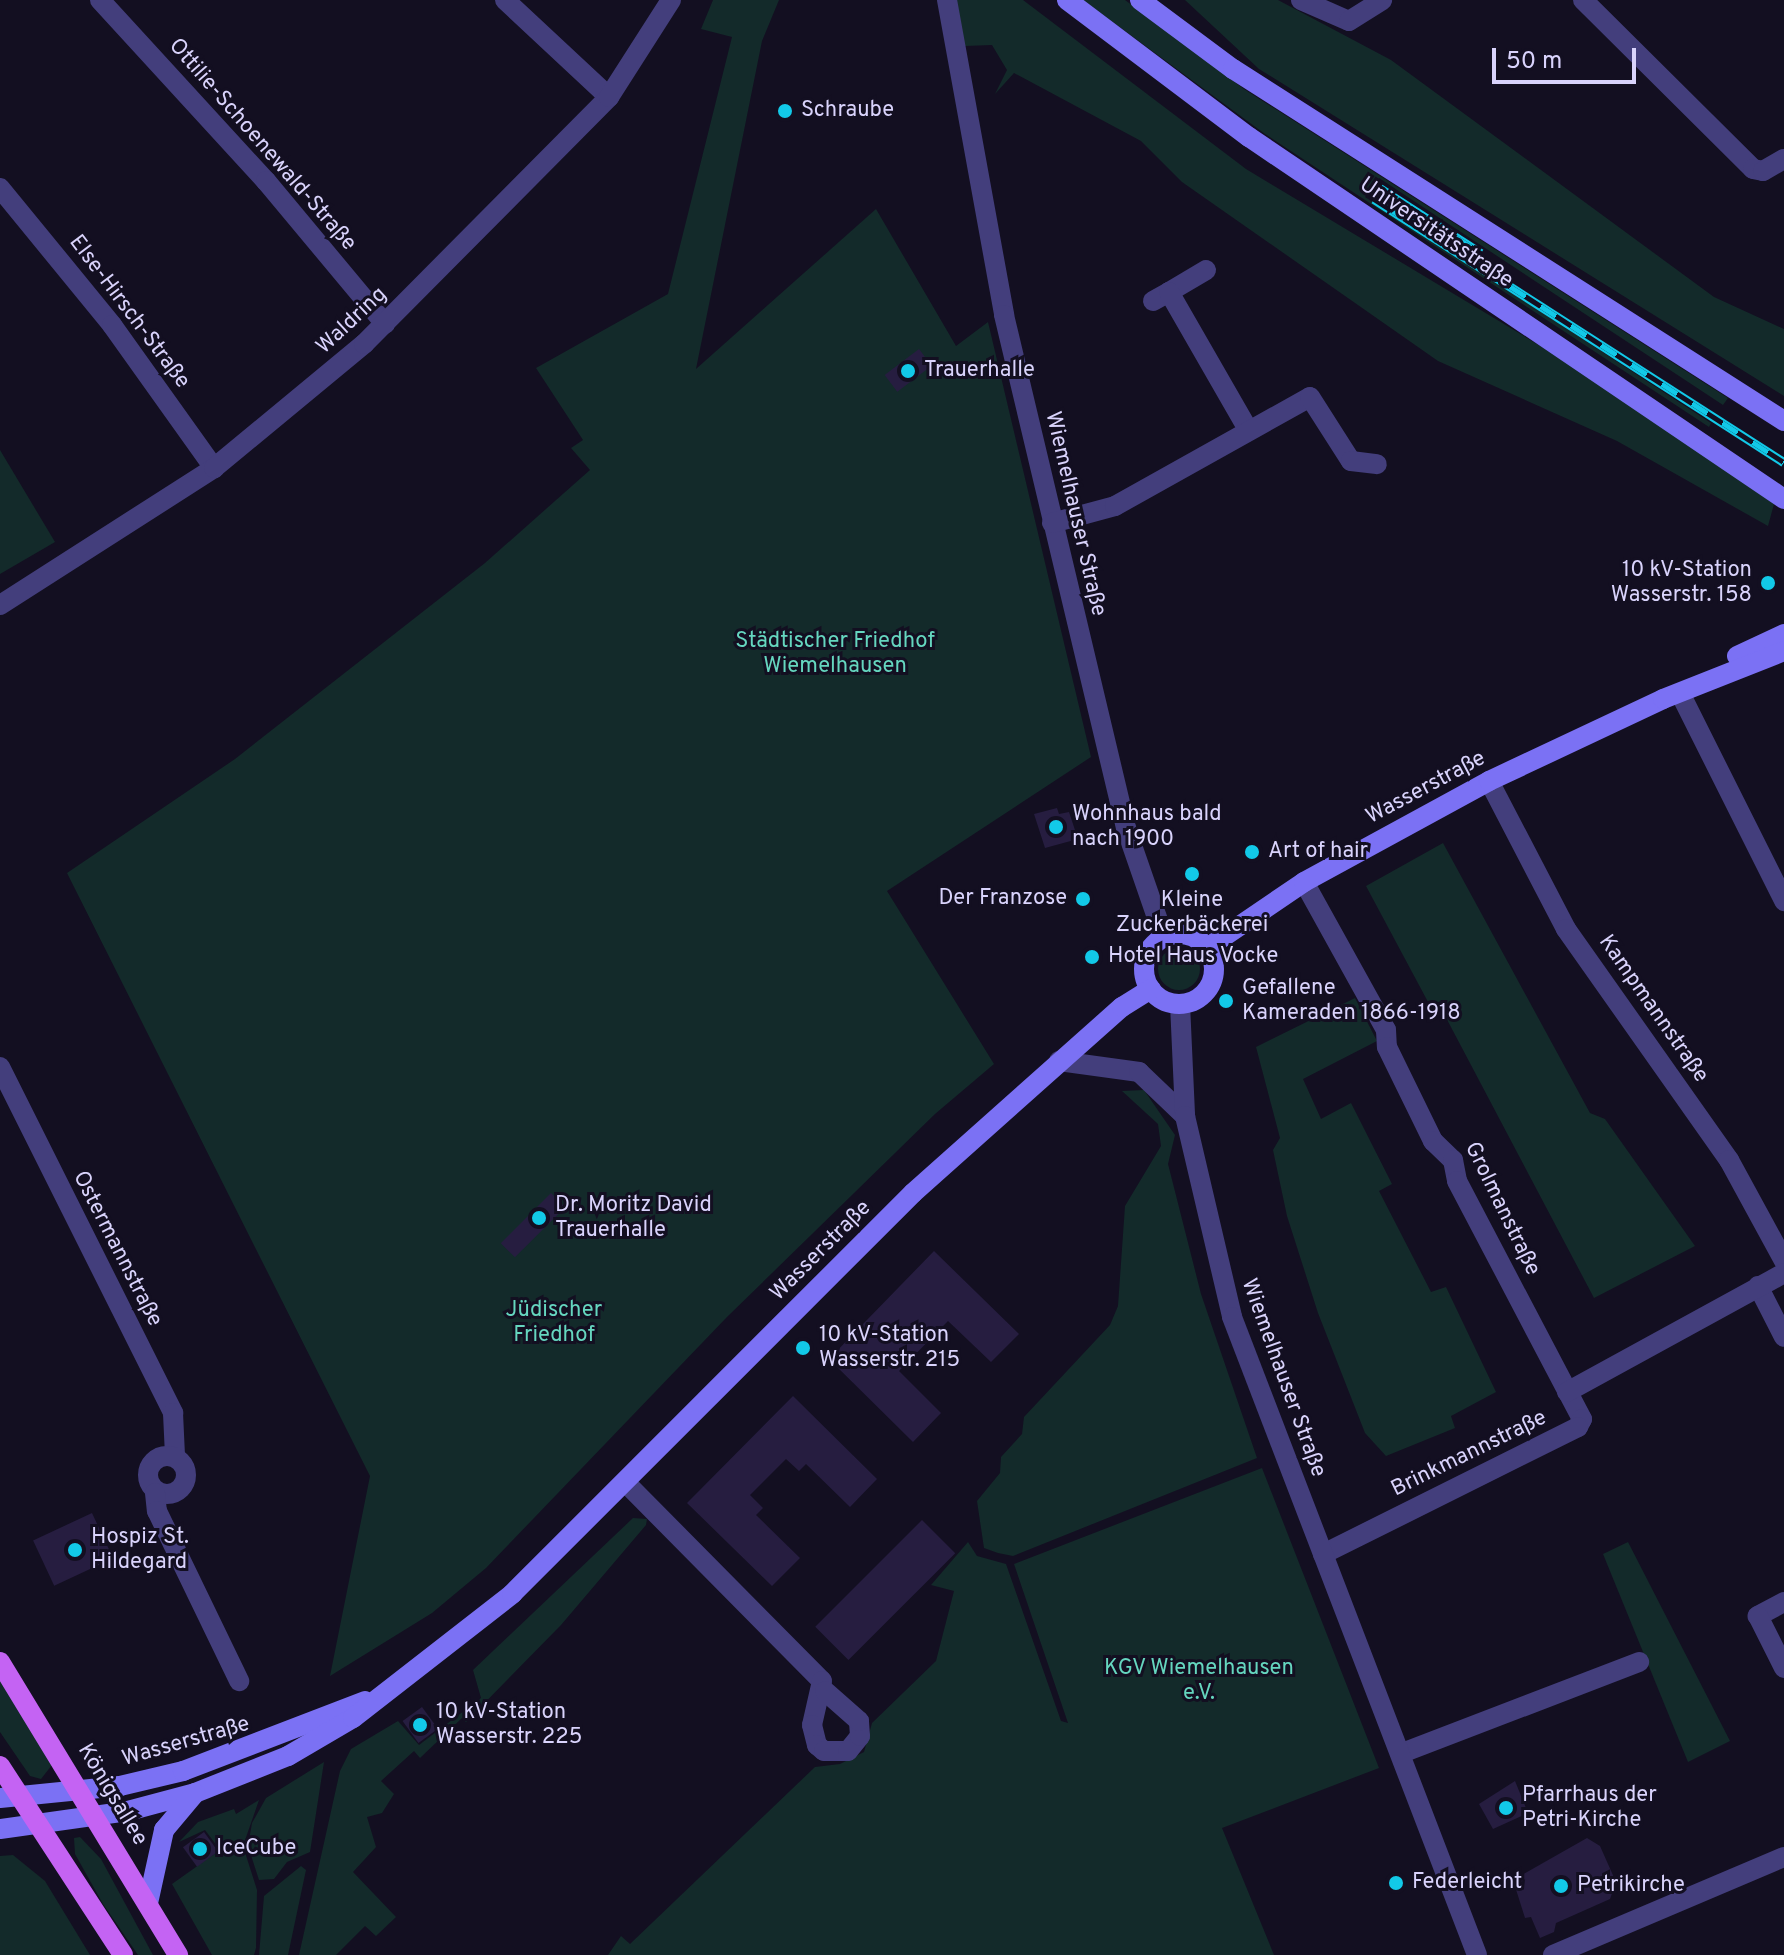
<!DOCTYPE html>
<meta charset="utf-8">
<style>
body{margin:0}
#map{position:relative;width:1784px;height:1955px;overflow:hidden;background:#130f21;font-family:Overpass,sans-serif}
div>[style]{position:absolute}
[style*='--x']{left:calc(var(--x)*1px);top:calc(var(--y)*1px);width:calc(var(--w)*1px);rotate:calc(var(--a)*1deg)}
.green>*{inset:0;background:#132a2a}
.round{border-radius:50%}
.building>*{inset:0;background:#261d40;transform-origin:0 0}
.minor>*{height:20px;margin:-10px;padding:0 10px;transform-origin:10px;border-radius:10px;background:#433e7c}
.minor>.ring{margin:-10px;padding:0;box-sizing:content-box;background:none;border:20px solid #433e7c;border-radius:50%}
.tertiary>*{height:20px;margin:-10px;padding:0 10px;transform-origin:10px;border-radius:10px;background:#433e7c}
.secondary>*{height:20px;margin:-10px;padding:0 10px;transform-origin:10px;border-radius:10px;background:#7b71f4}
.secondary>.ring{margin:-10px;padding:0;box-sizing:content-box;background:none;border:20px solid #7b71f4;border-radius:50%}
.primary>*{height:20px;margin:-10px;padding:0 10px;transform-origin:10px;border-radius:10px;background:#c463f3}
.rail>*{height:9px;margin-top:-4.5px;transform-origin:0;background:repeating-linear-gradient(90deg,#130f21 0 18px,#12c9e8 0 36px);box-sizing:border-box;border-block:2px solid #12c9e8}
.dots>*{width:22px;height:22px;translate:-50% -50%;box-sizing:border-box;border:4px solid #130f21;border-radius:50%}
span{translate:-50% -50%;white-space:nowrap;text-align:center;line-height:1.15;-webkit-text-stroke:6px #130f21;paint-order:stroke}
.poi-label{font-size:22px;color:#d9d3fc}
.left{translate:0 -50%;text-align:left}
.right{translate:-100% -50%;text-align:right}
.street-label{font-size:22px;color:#d9d3fc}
.park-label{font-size:22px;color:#65d6bf}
.scale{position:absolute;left:1492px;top:48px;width:144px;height:36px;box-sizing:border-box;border:4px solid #d9d3fc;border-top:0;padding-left:10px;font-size:24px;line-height:28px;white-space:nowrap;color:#d9d3fc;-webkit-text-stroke:6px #130f21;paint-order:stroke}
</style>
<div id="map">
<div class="green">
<i style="clip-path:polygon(713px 0,779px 0,762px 41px,696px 369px,876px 209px,956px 346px,988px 322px,1091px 757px,887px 891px,994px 1064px,935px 1114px,727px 1317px,486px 1568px,432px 1613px,330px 1676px,370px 1476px,67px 873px,235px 759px,485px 563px,590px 470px,571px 448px,583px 440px,536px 368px,668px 294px,732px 37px,701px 29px)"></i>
<i style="clip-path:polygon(954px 0,1023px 0,1246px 169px,1572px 365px,1774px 504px,1768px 526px,1617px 441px,1438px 361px,1182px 182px,1141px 141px,1014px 73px,995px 94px,1007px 70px,992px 45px,965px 46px)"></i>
<i style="clip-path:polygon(1083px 0,1125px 0,1244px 89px,1728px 398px,1723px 405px,1379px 178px,1365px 197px,1711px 423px,1709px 427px,1265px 134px)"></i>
<i style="clip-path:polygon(1185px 0,1278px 0,1391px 60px,1714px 297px,1784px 329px,1784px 396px,1259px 69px)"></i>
<i style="clip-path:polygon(0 450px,55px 542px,0 574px)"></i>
<i style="clip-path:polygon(1443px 843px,1590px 1113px,1605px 1119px,1695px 1246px,1594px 1298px,1443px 1012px,1435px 1015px,1366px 886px)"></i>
<i class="round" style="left:1158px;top:948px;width:42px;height:42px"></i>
<i style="clip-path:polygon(1355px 998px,1377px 1041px,1303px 1079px,1321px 1119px,1351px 1103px,1392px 1184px,1379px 1191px,1431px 1292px,1446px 1287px,1496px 1392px,1451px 1416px,1455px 1428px,1386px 1456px,1365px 1433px,1318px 1313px,1287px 1216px,1273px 1150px,1280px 1138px,1256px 1047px)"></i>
<i style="clip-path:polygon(1144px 1090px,1175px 1135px,1168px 1164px,1201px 1294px,1257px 1458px,1013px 1556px,998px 1553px,984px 1548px,977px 1501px,1000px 1473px,1001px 1457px,1022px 1434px,1024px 1417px,1110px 1325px,1118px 1306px,1125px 1206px,1161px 1146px,1158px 1124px,1122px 1091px)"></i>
<i style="clip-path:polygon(1262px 1468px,1379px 1768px,1222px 1828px,1274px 1955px,608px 1955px,621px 1936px,630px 1944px,815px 1767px,840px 1764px,864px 1752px,872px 1723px,936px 1661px,954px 1591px,931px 1585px,968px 1542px,977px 1556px,1006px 1564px,1061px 1721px,1068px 1723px,1014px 1564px)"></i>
<i style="clip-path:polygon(633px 1518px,647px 1519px,646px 1525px,561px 1625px,466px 1722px,462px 1718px,420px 1758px,414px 1751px,381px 1781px,394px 1794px,382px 1813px,367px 1817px,376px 1847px,353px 1872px,396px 1917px,376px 1936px,365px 1926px,336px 1955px,299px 1955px,340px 1771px,351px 1749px,398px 1721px,419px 1745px,481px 1698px,473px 1670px)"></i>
<i style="clip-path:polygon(1628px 1542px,1730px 1741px,1688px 1762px,1603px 1554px)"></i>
<i style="clip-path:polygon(0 1678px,52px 1765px,41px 1779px,30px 1776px,0 1732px)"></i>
<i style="clip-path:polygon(324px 1762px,310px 1852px,287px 1862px,274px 1879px,259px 1880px,248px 1846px,252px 1823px,266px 1798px)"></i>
<i style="clip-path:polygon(259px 1800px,243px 1846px,257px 1890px,256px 1948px,254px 1955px,212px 1955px,172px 1884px,220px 1850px,205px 1830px,179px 1842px,198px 1822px,234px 1809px,236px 1814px)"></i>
<i style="clip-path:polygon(80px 1837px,101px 1859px,153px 1955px,138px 1955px,103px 1904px,75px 1854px,74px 1838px)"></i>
<i style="clip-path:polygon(13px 1855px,45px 1881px,90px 1955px,0 1955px,0 1856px)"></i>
<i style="clip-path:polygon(301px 1866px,306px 1870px,288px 1955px,259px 1955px,264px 1896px)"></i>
</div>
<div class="building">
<i style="left:919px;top:349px;width:21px;height:43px;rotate:53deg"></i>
<i style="clip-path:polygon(1057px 808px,1059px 814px,1069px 812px,1078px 839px,1045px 848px,1034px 814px)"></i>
<i style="left:551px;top:1193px;width:20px;height:71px;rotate:45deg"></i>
<i style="clip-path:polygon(934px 1251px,1019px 1334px,991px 1362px,948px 1321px,899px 1371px,941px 1413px,913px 1442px,829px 1359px)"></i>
<i style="clip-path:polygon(793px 1396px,877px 1479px,850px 1507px,806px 1464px,799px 1471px,786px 1459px,750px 1495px,763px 1508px,756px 1515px,800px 1558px,772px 1586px,687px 1503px)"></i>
<i style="left:92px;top:1513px;width:50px;height:65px;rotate:65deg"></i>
<i style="left:922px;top:1520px;width:47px;height:151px;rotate:45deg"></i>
<i style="left:422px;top:1707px;width:27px;height:24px;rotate:54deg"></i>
<i style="clip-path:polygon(1515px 1781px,1528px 1813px,1493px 1829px,1479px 1804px)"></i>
<i style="left:204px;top:1832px;width:24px;height:26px;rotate:54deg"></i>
<i style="clip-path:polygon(1587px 1838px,1600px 1846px,1616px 1882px,1610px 1899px,1556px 1923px,1554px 1932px,1540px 1938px,1531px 1917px,1525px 1918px,1513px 1880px)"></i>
</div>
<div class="minor">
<i style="--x:100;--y:0;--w:246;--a:47.5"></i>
<i style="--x:266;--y:181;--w:186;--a:50.2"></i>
<i style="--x:505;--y:0;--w:142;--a:43"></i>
<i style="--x:947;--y:0;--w:320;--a:79.7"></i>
<i style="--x:1004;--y:315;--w:527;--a:76.62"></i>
<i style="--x:1126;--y:828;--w:116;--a:70.9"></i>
<i style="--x:1301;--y:0;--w:52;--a:23.6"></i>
<i style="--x:1349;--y:21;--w:39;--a:-32"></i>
<i style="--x:1583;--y:0;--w:240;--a:44.8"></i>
<i style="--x:1753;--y:169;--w:10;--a:11"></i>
<i style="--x:1763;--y:171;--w:24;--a:-30"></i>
<i style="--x:0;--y:188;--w:177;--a:50.7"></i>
<i style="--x:112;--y:325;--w:176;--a:54.5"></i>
<i style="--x:1169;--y:292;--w:43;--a:-30.7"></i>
<i style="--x:1153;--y:301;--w:18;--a:-29"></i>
<i style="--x:1169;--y:292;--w:160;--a:60.1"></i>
<i style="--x:1052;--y:523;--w:65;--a:-15.1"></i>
<i style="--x:1115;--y:506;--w:223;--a:-29.2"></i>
<i style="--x:1310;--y:397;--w:76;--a:57.4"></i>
<i style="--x:1351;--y:461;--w:26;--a:7"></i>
<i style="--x:1680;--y:693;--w:233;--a:63.4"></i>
<i style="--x:1489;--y:781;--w:167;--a:62.5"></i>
<i style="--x:1566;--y:929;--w:283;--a:54.8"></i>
<i style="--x:1729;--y:1160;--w:115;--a:61.4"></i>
<i style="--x:1304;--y:882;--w:169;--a:61"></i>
<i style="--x:1386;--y:1030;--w:17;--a:87"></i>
<i style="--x:1387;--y:1047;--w:105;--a:63.9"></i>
<i style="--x:1433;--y:1141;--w:28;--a:44"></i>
<i style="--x:1453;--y:1160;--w:21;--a:79"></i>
<i style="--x:1457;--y:1181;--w:269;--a:62.3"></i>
<i style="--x:1582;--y:1419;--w:9;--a:117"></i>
<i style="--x:1578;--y:1427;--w:285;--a:153.5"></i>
<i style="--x:1059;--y:1061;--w:81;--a:7.8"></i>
<i style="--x:1139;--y:1072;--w:64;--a:43.7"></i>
<i style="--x:0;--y:1067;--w:387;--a:63.4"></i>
<i style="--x:173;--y:1413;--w:43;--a:87.3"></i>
<i style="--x:1758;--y:1286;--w:57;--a:63"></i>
<i style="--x:1567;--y:1392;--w:247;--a:-28.7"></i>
<i class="ring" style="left:148px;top:1456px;width:18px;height:18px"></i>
<i style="--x:627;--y:1484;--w:277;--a:45.3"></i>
<i style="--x:822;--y:1681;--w:45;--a:102.8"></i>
<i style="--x:812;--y:1725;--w:21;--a:76"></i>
<i style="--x:817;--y:1745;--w:9;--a:41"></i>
<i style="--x:824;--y:1751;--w:24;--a:0"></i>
<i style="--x:848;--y:1751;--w:19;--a:-51"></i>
<i style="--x:860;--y:1736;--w:15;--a:-94"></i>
<i style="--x:859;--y:1721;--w:45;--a:-138.6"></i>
<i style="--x:155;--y:1493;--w:18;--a:84"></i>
<i style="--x:157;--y:1511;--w:189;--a:64.2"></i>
<i style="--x:1784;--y:1602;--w:30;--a:152"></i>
<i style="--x:1758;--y:1616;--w:58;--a:63.4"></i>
<i style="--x:1402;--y:1753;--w:254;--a:-21"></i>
<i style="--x:1553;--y:1955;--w:251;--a:-23"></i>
</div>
<div class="tertiary">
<i style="--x:0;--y:605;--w:254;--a:-32.6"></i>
<i style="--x:214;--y:468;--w:195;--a:-39.6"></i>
<i style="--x:364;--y:344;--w:348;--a:-45.2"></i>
<i style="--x:609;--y:97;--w:115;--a:-57.4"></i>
<i style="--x:1180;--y:1004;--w:112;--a:87.4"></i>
<i style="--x:1185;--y:1116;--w:206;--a:76.8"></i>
<i style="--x:1232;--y:1317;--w:683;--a:68.99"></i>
</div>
<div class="secondary">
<i style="--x:1067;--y:0;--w:228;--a:37"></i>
<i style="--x:1249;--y:137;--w:646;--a:34.08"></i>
<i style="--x:1140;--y:0;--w:116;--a:36.6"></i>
<i style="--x:1233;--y:69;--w:654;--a:32.57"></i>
<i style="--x:1737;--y:656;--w:52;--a:-25.1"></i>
<i class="ring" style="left:1144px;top:934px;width:50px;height:50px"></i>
<i style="--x:1207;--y:948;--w:117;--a:-34.2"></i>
<i style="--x:1304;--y:882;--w:211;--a:-28.6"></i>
<i style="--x:1489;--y:781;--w:192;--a:-25.2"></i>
<i style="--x:1663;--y:699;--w:130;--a:-21.6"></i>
<i style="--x:0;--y:1798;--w:121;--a:-5.7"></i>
<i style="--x:120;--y:1786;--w:65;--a:-13.4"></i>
<i style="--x:183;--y:1771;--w:195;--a:-21"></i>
<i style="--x:0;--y:1829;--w:129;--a:-8"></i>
<i style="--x:128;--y:1811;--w:69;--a:-15"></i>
<i style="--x:195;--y:1793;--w:100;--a:-21.7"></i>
<i style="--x:288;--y:1756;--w:75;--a:-30.3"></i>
<i style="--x:353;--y:1718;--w:202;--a:-37.9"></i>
<i style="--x:512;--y:1594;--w:567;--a:-45"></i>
<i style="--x:913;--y:1193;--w:280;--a:-41.7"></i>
<i style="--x:1122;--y:1007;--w:34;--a:-32"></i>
<i style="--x:148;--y:1903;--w:75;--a:-77.6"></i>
<i style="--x:164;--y:1830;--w:48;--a:-50"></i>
</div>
<div class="primary">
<i style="--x:0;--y:1662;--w:343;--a:58.7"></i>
<i style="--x:0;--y:1766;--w:225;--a:56.9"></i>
</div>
<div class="rail">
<i style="--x:1380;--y:188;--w:120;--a:32.8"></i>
<i style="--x:1374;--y:199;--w:487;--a:32.7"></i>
</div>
<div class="dots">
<i style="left:785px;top:111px;background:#12c9e8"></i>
<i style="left:908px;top:371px;background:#12c9e8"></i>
<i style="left:1768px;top:583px;background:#12c9e8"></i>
<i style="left:1056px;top:827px;background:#12c9e8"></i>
<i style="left:1252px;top:852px;background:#12c9e8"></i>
<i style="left:1192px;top:874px;background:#12c9e8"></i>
<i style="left:1083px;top:899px;background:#12c9e8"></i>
<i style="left:1092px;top:957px;background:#12c9e8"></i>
<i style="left:1226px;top:1001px;background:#12c9e8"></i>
<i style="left:539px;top:1218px;background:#12c9e8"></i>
<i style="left:803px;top:1348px;background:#12c9e8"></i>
<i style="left:75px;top:1550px;background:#12c9e8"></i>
<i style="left:420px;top:1725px;background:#12c9e8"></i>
<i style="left:1506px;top:1808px;background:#12c9e8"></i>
<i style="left:200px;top:1849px;background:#12c9e8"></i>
<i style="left:1396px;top:1883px;background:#12c9e8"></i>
<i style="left:1561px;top:1886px;background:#12c9e8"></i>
</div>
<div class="poi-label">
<span class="left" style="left:801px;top:111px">Schraube</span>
<span class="left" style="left:924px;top:371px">Trauerhalle</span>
<span class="right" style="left:1752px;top:583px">10 kV-Station<br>Wasserstr. 158</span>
<span class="left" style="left:1072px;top:827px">Wohnhaus bald<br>nach 1900</span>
<span class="left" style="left:1268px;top:852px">Art of hair</span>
<span class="right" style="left:1067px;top:899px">Der Franzose</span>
<span style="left:1192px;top:913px">Kleine<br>Zuckerbäckerei</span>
<span class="left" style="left:1108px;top:957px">Hotel Haus Vocke</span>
<span class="left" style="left:1242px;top:1001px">Gefallene<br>Kameraden 1866-1918</span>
<span class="left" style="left:555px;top:1218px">Dr. Moritz David<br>Trauerhalle</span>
<span class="left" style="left:819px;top:1348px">10 kV-Station<br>Wasserstr. 215</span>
<span class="left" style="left:91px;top:1550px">Hospiz St.<br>Hildegard</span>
<span class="left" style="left:436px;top:1725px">10 kV-Station<br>Wasserstr. 225</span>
<span class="left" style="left:1522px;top:1808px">Pfarrhaus der<br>Petri-Kirche</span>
<span class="left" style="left:216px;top:1849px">IceCube</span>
<span class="left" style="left:1412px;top:1883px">Federleicht</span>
<span class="left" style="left:1577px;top:1886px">Petrikirche</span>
</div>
<div class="street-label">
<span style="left:262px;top:145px;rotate:49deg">Ottilie-Schoenewald-Straße</span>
<span style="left:1436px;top:233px;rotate:34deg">Universitätsstraße</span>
<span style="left:129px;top:312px;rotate:53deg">Else-Hirsch-Straße</span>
<span style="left:352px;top:321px;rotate:-43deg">Waldring</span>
<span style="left:1075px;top:514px;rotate:77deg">Wiemelhauser Straße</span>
<span style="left:1426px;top:788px;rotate:-28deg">Wasserstraße</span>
<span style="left:1653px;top:1009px;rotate:55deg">Kampmannstraße</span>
<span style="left:1502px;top:1209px;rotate:64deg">Grolmanstraße</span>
<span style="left:117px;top:1249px;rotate:63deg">Ostermannstraße</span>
<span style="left:821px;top:1251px;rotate:-45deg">Wasserstraße</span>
<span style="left:1283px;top:1378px;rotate:70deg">Wiemelhauser Straße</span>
<span style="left:1469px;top:1454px;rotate:-26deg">Brinkmannstraße</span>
<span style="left:186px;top:1742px;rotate:-16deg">Wasserstraße</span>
<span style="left:112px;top:1795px;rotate:59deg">Königsallee</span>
</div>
<div class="park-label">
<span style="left:835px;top:654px">Städtischer Friedhof<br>Wiemelhausen</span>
<span style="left:554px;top:1323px">Jüdischer<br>Friedhof</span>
<span style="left:1199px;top:1681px">KGV Wiemelhausen<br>e.V.</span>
</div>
<div class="scale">50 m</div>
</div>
